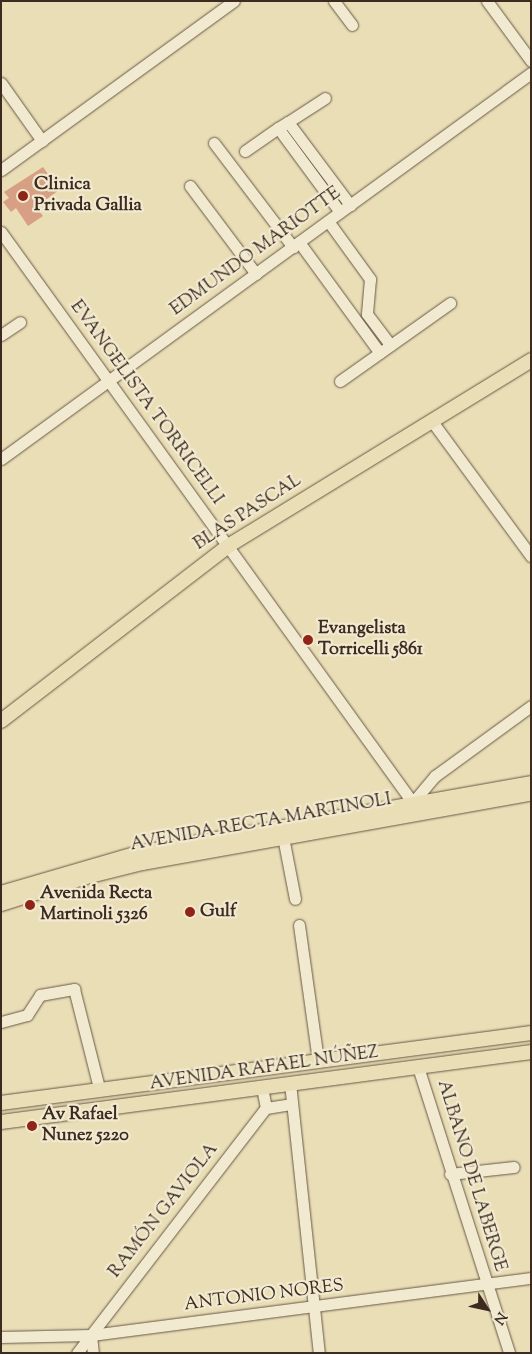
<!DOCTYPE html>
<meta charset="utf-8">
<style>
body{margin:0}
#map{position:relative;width:532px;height:1354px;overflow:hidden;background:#eadeb6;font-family:"Sorts Mill Goudy",serif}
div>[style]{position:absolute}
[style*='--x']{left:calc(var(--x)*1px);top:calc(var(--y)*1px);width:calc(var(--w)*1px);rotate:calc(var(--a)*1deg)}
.building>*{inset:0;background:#d7a084}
.roads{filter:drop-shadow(0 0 1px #685846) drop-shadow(0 0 1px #685846)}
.minor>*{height:11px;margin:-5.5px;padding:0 5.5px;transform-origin:5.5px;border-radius:5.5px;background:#f1ead0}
.major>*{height:14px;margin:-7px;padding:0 7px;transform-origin:7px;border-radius:7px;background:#eadeb6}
.dots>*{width:14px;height:14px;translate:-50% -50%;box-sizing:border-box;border:2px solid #f1ead0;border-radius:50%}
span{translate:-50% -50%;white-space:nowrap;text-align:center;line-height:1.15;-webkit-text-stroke:4.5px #f1ead0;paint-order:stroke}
.poi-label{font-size:18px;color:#3d2b21;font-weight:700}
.left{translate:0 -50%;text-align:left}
.street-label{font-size:18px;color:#3d2b21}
.frame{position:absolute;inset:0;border:2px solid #3d2b21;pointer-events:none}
.north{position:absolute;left:462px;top:1284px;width:50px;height:50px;-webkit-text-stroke:4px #f1ead0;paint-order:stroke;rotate:125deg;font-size:14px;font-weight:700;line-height:20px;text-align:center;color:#3d2b21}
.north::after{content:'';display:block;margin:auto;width:18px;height:22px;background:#3d2b21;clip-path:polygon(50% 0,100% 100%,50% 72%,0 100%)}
</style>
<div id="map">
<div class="building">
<i style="clip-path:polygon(43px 167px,59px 190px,36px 207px,43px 216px,28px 226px,16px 208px,11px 212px,3px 202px,9px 198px,4px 192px)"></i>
</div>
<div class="roads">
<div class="minor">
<i style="--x:334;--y:1;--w:30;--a:53"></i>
<i style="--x:487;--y:1;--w:74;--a:53.7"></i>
<i style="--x:1;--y:83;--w:71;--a:54.7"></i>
<i style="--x:288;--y:122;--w:44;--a:-33"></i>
<i style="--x:214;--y:143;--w:131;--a:52.8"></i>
<i style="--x:245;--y:151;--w:40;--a:-34.9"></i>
<i style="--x:1;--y:170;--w:288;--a:-36"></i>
<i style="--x:190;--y:186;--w:110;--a:53.1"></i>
<i style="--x:340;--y:212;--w:104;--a:-126.4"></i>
<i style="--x:278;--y:128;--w:12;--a:-31"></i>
<i style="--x:288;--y:122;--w:104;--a:53.2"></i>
<i style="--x:328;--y:221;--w:72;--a:54.1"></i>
<i style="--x:370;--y:279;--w:35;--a:95"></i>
<i style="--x:367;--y:314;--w:39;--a:53"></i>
<i style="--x:1;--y:232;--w:713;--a:54.19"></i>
<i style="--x:299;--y:242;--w:137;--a:53.9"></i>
<i style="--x:1;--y:335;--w:23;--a:-34"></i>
<i style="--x:340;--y:381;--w:135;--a:-35.3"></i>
<i style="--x:431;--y:420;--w:169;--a:53.7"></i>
<i style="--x:1;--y:459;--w:656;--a:-36.07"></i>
<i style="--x:413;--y:802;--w:34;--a:-50"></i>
<i style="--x:435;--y:776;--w:119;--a:-36.1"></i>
<i style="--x:283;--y:837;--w:63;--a:79"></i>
<i style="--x:299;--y:925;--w:136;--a:82"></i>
<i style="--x:1;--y:1022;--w:27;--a:-15"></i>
<i style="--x:27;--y:1015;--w:24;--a:-57"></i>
<i style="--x:40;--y:995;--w:35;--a:-10"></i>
<i style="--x:74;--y:989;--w:102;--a:75.8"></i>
<i style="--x:418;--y:1067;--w:300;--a:72.3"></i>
<i style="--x:290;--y:1083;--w:272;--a:83.9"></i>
<i style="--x:266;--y:1108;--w:25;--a:-9"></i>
<i style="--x:450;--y:1174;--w:64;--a:-6.2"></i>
<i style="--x:91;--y:1335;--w:18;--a:84"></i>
<i style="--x:1;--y:1337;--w:90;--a:-1.3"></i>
<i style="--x:91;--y:1335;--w:444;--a:-7.4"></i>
<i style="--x:77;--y:1353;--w:309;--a:-52.4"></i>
<i style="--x:266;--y:1108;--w:20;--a:-101"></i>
</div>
<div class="major">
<i style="--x:1;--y:721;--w:287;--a:-37.6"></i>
<i style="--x:228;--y:546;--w:356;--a:-31.5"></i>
<i style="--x:1;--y:893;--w:143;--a:-16.3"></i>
<i style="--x:138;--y:853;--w:399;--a:-10.1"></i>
<i style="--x:1;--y:904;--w:89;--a:-17.6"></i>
<i style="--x:86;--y:877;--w:58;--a:-14"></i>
<i style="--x:142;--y:863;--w:395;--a:-10.1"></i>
<i style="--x:1;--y:1103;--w:535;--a:-7.52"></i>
<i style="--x:1;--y:1122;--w:535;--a:-7.52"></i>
</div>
</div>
<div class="dots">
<i style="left:23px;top:196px;background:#8f2418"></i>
<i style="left:308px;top:640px;background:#8f2418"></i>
<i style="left:30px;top:905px;background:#8f2418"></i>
<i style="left:190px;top:912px;background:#8f2418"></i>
<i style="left:32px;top:1126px;background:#8f2418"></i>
</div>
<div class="poi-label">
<span class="left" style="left:34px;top:196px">Clinica<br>Privada Gallia</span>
<span class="left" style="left:318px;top:640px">Evangelista<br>Torricelli 5861</span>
<span class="left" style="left:40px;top:905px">Avenida Recta<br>Martinoli 5326</span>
<span class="left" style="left:200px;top:912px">Gulf</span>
<span class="left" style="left:42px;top:1126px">Av Rafael<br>Nunez 5220</span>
</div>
<div class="street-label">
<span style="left:256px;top:252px;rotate:-36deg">EDMUNDO MARIOTTE</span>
<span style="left:146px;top:403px;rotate:54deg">EVANGELISTA TORRICELLI</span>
<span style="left:248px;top:513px;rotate:-33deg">BLAS PASCAL</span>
<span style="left:261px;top:823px;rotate:-10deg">AVENIDA RECTA MARTINOLI</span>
<span style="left:264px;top:1069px;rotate:-8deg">AVENIDA RAFAEL NÚÑEZ</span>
<span style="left:471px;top:1176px;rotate:73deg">ALBANO DE LABERGE</span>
<span style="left:164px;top:1211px;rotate:-52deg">RAMÓN GAVIOLA</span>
<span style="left:264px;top:1296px;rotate:-7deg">ANTONIO NORES</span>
</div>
<div class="frame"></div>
<div class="north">N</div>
</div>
